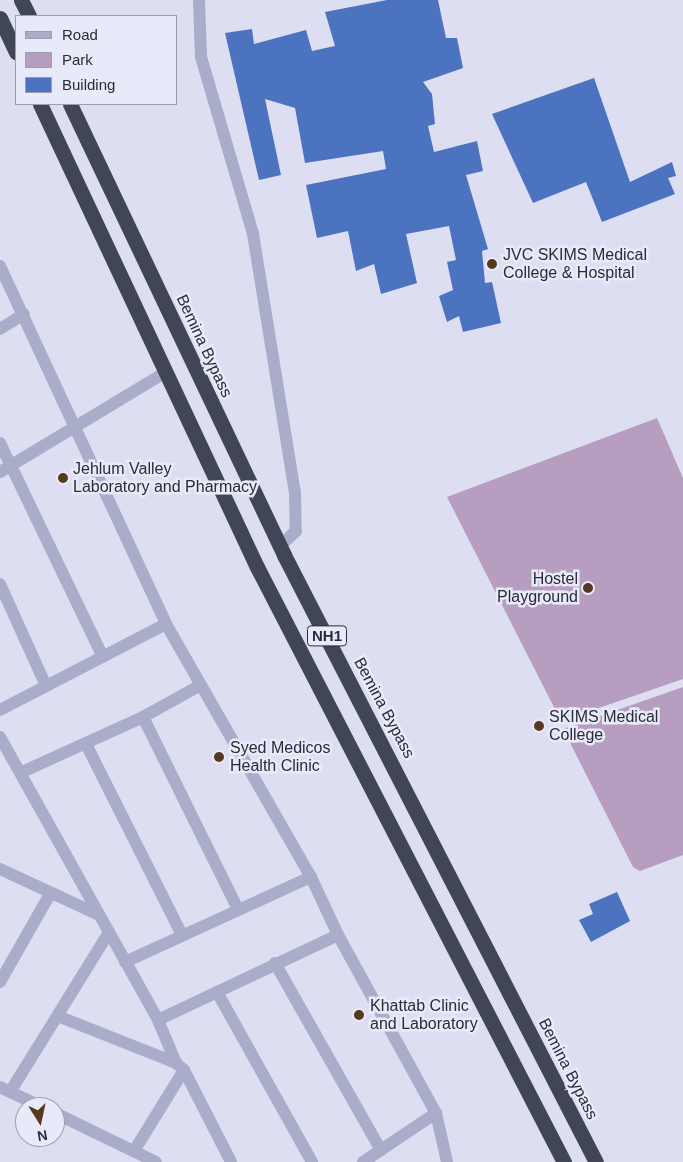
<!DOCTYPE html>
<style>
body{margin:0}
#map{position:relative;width:683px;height:1162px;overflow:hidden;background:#dddef1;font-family:Helvetica,sans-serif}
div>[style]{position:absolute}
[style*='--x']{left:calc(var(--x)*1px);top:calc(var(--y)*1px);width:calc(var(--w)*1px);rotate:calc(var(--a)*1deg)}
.green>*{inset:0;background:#b79ec0}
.building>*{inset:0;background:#4c73c0}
.minor>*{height:12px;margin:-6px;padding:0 6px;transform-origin:6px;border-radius:6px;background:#a9adc9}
.highway>*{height:15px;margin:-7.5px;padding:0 7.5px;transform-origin:7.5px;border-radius:7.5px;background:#404657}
.dots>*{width:14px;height:14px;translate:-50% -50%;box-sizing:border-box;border:2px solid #e9eaf9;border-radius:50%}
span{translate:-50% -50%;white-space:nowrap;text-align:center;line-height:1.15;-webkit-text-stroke:5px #e9eaf9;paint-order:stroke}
.shield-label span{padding:1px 4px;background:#e9eaf9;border:1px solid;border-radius:4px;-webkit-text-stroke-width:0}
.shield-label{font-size:15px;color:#292c36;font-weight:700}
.poi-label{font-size:16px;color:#292c36}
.left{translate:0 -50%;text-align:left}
.right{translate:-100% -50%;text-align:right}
.street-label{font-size:16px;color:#292c36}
.legend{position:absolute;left:15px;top:15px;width:162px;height:90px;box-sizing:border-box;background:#e9eaf9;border:1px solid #9c9eab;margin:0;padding:6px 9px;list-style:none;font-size:15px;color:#292c36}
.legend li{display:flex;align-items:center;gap:10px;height:25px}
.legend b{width:25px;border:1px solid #9c9eab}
.north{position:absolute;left:15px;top:1097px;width:50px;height:50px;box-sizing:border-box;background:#e9eaf9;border:1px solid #9c9eab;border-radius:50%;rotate:170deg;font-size:14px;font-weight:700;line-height:20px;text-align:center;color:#292c36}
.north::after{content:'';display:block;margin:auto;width:18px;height:22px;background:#563a20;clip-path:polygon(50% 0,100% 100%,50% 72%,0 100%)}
</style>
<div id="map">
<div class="green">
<i style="clip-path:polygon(657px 418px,683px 478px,683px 679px,561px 721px,447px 497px)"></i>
<i style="clip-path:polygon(683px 687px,683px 855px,640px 871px,633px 867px,563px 729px)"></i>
</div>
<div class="building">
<i style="clip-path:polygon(387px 0,438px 0,446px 38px,457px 38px,463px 68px,423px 82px,432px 94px,435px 124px,428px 126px,434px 152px,477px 141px,483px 171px,466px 175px,488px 249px,482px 251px,485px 283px,492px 282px,501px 323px,463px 332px,459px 316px,447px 322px,439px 296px,453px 290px,447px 262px,456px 260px,449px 226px,406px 234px,417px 283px,381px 294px,374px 264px,356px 271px,348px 231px,317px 238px,306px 185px,386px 169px,383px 151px,305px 163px,295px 108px,265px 99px,281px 175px,259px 180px,225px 33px,252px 29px,254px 44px,306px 30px,312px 51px,335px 46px,325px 12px)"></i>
<i style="clip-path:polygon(594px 78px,630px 182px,672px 162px,676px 176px,668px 178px,675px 194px,602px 222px,586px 182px,533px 203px,492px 114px)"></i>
<i style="clip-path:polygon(617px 892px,630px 921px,591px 942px,579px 920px,593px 914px,589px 904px)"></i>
</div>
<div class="minor">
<i style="--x:199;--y:0;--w:57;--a:88"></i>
<i style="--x:201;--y:57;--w:184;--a:73.6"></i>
<i style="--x:253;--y:234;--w:261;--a:80.8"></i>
<i style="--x:295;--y:492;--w:39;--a:89"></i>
<i style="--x:296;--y:531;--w:22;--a:137"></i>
<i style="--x:0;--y:266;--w:395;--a:65.1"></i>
<i style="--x:166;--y:624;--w:292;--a:60.2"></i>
<i style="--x:311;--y:877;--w:64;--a:65"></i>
<i style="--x:338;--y:935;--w:203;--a:61.2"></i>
<i style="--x:436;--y:1113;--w:50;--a:77.3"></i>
<i style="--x:0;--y:329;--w:28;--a:-32"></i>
<i style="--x:0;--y:443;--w:237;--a:64.3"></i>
<i style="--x:0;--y:472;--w:194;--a:-31.1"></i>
<i style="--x:0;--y:584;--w:112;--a:65.7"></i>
<i style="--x:0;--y:710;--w:187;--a:-27.4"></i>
<i style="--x:143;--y:717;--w:214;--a:63.7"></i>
<i style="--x:0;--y:737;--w:324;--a:60.8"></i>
<i style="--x:158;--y:1020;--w:47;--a:67.3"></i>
<i style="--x:176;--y:1063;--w:11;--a:41"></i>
<i style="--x:184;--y:1070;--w:103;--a:62.9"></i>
<i style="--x:86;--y:744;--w:214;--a:63.3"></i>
<i style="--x:22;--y:772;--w:133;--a:-24.4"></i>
<i style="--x:143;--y:717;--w:66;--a:-28.9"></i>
<i style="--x:0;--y:869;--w:107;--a:24.9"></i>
<i style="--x:125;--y:962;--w:205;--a:-24.6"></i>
<i style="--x:275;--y:963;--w:215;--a:60.5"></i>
<i style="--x:0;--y:982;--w:101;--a:-60.4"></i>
<i style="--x:217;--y:992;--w:195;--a:60.8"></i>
<i style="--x:60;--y:1017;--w:125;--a:21.6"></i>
<i style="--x:158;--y:1020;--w:199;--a:-25.3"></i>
<i style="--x:0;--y:1087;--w:47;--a:25.5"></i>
<i style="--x:10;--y:1092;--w:186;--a:-58.2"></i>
<i style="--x:55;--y:1113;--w:112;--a:25.9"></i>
<i style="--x:134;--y:1151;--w:95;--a:-58.3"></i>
<i style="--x:363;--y:1162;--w:88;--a:-33.9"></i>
</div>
<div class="highway">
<i style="--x:21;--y:0;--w:18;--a:63"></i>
<i style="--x:0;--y:18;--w:38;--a:65"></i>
<i style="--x:40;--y:104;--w:511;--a:64.89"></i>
<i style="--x:257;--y:567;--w:670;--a:62.71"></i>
<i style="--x:70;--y:104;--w:499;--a:64.6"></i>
<i style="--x:284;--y:555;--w:682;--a:62.8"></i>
</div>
<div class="dots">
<i style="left:492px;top:264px;background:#563a20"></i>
<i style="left:63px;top:478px;background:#563a20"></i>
<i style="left:588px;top:588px;background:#563a20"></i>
<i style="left:539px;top:726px;background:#563a20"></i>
<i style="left:219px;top:757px;background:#563a20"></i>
<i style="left:359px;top:1015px;background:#563a20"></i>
</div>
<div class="shield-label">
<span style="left:327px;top:636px">NH1</span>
</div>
<div class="poi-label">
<span class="left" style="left:503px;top:264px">JVC SKIMS Medical<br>College &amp; Hospital</span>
<span class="left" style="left:73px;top:478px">Jehlum Valley<br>Laboratory and Pharmacy</span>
<span class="right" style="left:578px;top:588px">Hostel<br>Playground</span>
<span class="left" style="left:549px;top:726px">SKIMS Medical<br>College</span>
<span class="left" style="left:230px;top:757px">Syed Medicos<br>Health Clinic</span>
<span class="left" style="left:370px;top:1015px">Khattab Clinic<br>and Laboratory</span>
</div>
<div class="street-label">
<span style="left:204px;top:346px;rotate:65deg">Bemina Bypass</span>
<span style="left:384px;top:708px;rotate:62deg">Bemina Bypass</span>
<span style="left:568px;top:1069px;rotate:63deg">Bemina Bypass</span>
</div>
<ul class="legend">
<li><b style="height:6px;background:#a9adc9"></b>Road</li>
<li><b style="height:14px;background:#b79ec0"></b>Park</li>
<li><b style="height:14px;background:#4c73c0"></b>Building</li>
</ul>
<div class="north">N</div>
</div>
